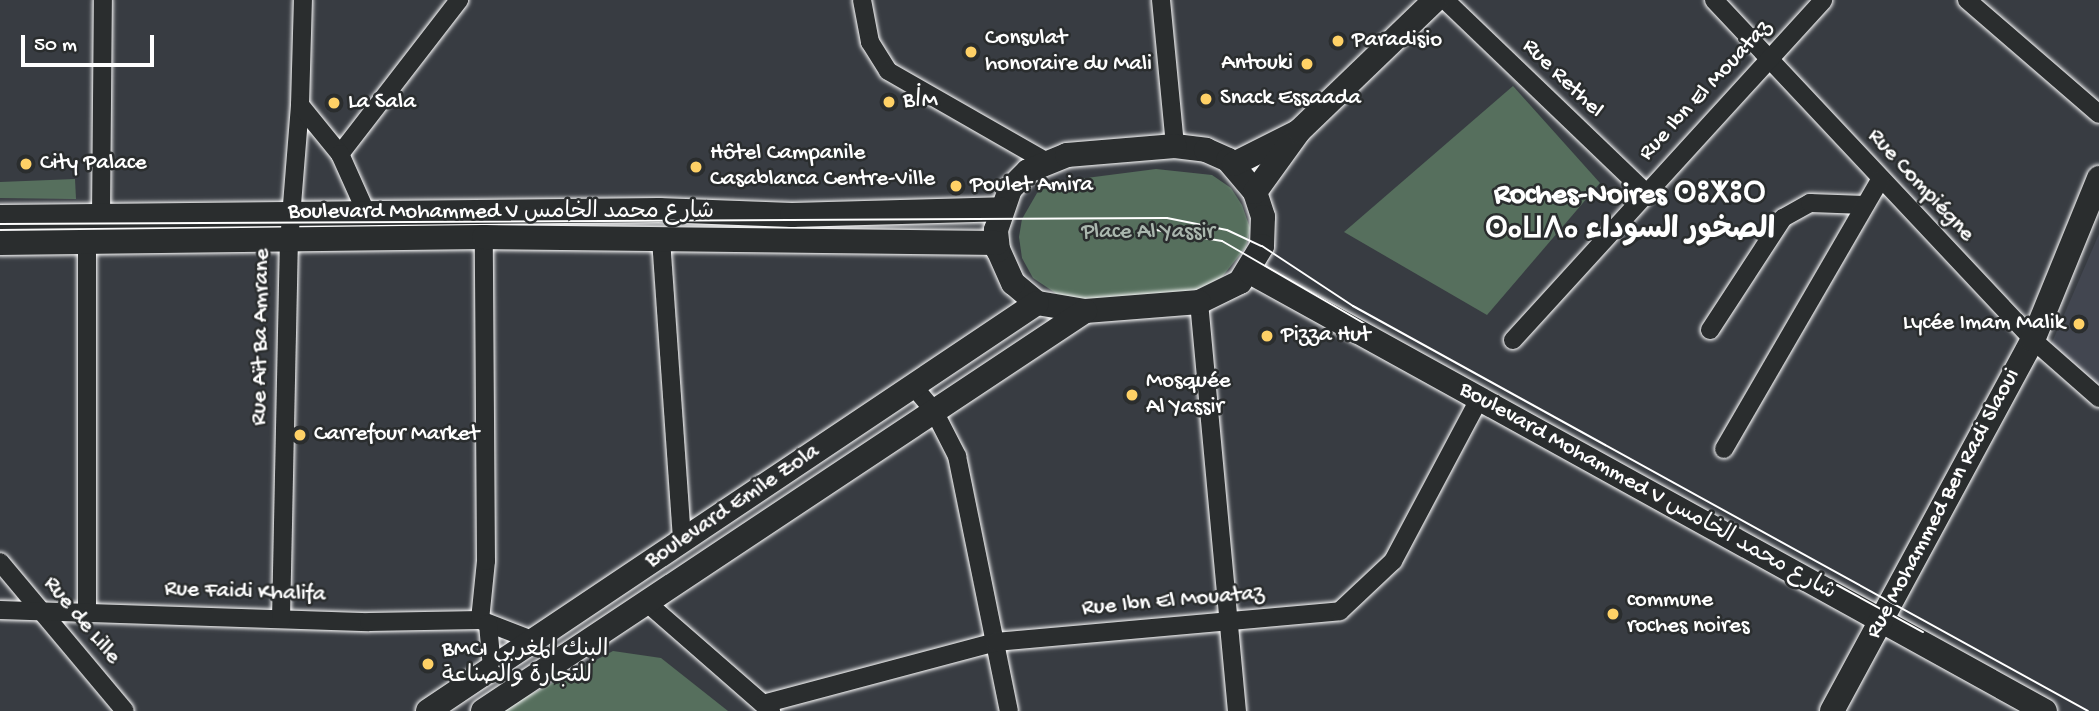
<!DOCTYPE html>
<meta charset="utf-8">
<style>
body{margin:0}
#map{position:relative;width:2099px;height:711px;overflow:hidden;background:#383c42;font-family:"Gochi Hand","Playpen Sans Arabic","Noto Sans Tifinagh",sans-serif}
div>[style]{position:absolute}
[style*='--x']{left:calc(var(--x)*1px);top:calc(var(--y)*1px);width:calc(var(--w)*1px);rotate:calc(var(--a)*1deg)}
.built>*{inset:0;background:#424650}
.green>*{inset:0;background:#566f5d}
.roads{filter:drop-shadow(0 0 2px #fff) drop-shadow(0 0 2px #fff)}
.street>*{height:18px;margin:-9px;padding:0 9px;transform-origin:9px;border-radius:9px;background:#2a2d2e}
.secondary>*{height:24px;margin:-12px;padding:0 12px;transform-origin:12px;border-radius:12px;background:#2a2d2e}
.tram>*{height:2px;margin:-1px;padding:0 1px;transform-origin:1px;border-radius:1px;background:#fff}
.dots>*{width:19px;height:19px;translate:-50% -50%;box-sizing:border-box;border:4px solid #2a2d2e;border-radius:50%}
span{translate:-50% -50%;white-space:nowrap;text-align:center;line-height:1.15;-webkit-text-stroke:5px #2a2d2e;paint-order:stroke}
.poi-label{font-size:23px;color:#fff}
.left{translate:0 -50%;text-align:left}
.right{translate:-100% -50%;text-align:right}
.street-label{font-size:23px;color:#fff}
.park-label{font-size:23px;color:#aab7ae}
.district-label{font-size:30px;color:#fff;font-weight:700}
.scale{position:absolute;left:21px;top:35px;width:133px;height:32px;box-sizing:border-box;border:4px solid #fff;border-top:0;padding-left:9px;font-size:21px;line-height:24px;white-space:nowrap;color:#fff;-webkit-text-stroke:5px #2a2d2e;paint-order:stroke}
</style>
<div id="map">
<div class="built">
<i style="clip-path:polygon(2099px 234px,2099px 390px,2050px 347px)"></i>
</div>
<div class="green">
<i style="clip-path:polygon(1513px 86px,1600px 183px,1487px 315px,1344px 232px)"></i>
<i style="clip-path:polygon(1156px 169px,1212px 175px,1231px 188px,1242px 205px,1250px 228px,1246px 247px,1222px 277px,1194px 291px,1082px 299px,1060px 296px,1033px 278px,1022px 258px,1019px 237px,1022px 219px,1037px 193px,1055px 182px)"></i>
<i style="clip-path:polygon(75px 179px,76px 199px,0 198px,0 182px)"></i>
<i style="clip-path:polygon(613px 651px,661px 658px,728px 711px,499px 711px)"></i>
</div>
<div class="roads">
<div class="street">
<i style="--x:862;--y:0;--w:43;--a:79.2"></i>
<i style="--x:870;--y:42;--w:34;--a:58"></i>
<i style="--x:888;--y:71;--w:181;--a:29.8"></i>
<i style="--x:1161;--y:0;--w:147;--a:84.5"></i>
<i style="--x:1445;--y:0;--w:277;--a:43.8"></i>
<i style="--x:1714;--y:0;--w:466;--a:46.8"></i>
<i style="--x:2033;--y:340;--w:88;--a:41.3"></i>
<i style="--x:1967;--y:0;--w:174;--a:40.8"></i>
<i style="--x:300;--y:105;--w:105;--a:-88.4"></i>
<i style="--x:340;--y:154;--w:195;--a:-52.3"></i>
<i style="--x:101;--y:216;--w:216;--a:-89.5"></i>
<i style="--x:661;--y:239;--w:304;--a:86"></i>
<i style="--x:87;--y:244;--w:366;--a:90"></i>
<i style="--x:1199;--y:302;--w:411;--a:84.7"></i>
<i style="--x:1710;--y:330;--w:134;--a:-56.9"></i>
<i style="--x:1783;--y:218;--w:31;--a:-29"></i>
<i style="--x:1810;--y:203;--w:55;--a:2.1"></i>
<i style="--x:1513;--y:340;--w:460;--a:-47.6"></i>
<i style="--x:914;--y:387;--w:31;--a:50"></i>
<i style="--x:934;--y:411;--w:51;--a:62.9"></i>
<i style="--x:957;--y:456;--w:260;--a:78.5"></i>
<i style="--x:1724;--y:449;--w:311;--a:-59.9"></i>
<i style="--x:0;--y:562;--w:194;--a:50"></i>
<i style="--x:646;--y:602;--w:166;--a:41.1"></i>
<i style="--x:0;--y:610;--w:369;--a:1.9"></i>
<i style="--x:369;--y:622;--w:111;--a:-1"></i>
<i style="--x:480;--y:620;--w:56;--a:21"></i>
<i style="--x:281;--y:619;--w:377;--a:-88.8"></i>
<i style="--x:289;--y:242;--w:137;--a:-85.4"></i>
<i style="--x:300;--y:105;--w:63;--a:50.8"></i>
<i style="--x:340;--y:154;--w:64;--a:65.9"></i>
<i style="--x:480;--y:620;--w:59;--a:-84.2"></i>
<i style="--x:486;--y:561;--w:324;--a:-90.4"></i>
<i style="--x:488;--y:624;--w:44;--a:84.8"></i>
<i style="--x:763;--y:704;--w:241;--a:-14.9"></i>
<i style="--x:996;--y:642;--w:345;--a:-5.1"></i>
<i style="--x:1340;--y:611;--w:73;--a:-43.3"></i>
<i style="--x:1393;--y:561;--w:183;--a:-62"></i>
</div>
<div class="secondary">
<i style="--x:1175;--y:146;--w:31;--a:7"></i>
<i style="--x:1206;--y:150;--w:24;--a:24"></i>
<i style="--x:1228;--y:160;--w:42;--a:49.8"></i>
<i style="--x:1255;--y:192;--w:26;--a:72"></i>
<i style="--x:1263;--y:217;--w:29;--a:92"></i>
<i style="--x:1262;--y:246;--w:42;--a:121.4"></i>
<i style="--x:1240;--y:282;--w:46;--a:154"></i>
<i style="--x:1199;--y:302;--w:114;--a:175.5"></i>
<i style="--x:1085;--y:311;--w:49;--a:-170.5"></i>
<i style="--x:1037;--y:303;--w:31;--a:-140"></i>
<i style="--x:1013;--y:283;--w:36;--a:-114"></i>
<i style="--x:998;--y:250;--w:20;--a:-96"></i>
<i style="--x:996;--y:230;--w:43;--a:-71.1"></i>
<i style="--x:1010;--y:189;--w:25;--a:-45"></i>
<i style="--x:1028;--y:171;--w:42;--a:-22.3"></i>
<i style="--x:1067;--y:155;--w:108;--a:-4.8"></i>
<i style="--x:1234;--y:164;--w:69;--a:-26.6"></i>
<i style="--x:1255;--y:192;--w:75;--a:-54.2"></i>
<i style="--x:1299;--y:131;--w:189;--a:-43.9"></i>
<i style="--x:0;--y:217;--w:659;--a:-0.61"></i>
<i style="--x:659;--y:210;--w:133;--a:2.2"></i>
<i style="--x:792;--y:215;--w:209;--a:-1.6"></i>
<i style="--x:0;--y:243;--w:484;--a:-0.7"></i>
<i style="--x:484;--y:237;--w:513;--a:0.67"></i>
<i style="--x:1250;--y:272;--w:908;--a:28.91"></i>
<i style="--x:428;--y:711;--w:733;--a:-33.82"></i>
<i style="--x:483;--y:711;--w:723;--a:-33.6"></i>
<i style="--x:1832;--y:711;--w:422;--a:-61.6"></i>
<i style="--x:2033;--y:340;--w:175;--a:-67.8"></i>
</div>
</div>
<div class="tram">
<i style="--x:0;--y:224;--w:1167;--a:-0.29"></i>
<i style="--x:1167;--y:218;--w:61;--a:11.3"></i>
<i style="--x:1227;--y:230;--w:38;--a:25"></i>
<i style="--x:1262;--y:246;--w:109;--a:33.4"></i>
<i style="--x:1353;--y:306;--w:839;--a:28.86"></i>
<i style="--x:1144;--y:228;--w:79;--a:9.5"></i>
<i style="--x:1222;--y:241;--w:165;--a:30.1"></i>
<i style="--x:1837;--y:585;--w:98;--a:28.7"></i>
</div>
<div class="dots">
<i style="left:1338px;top:41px;background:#ffd166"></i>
<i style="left:971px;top:52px;background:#ffd166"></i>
<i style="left:1307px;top:64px;background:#ffd166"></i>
<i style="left:1206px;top:99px;background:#ffd166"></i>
<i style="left:889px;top:102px;background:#ffd166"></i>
<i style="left:334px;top:103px;background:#ffd166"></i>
<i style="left:26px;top:164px;background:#ffd166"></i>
<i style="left:696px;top:167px;background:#ffd166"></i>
<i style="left:956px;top:186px;background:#ffd166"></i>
<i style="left:2079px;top:324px;background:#ffd166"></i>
<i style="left:1267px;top:336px;background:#ffd166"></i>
<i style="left:1132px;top:395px;background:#ffd166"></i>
<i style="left:300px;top:435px;background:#ffd166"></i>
<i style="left:1613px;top:614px;background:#ffd166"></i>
<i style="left:428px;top:664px;background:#ffd166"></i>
</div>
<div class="poi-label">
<span class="left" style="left:985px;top:52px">Consulat<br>honoraire du Mali</span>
<span class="left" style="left:1352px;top:41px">Paradisio</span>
<span class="right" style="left:1293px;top:64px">Antouki</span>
<span class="left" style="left:1220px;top:99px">Snack Essaada</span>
<span class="left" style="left:903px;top:102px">BİM</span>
<span class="left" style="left:348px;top:103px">La Sala</span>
<span class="left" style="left:710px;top:167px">Hôtel Campanile<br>Casablanca Centre-Ville</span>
<span class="left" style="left:40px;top:164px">City Palace</span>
<span class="left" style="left:970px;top:186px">Poulet Amira</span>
<span class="right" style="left:2065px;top:324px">Lycée Imam Malik</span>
<span class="left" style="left:1281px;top:336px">Pizza Hut</span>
<span class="left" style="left:1146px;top:395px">Mosquée<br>Al Yassir</span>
<span class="left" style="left:314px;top:435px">Carrefour Market</span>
<span class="left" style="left:1627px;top:614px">commune<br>roches noires</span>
<span class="left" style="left:442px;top:664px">BMCI البنك المغربي<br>للتجارة والصناعة</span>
</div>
<div class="street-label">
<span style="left:1562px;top:79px;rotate:44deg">Rue Rethel</span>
<span style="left:1706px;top:91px;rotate:-47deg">Rue Ibn El Mouataz</span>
<span style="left:1920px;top:186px;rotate:47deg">Rue Compiégne</span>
<span style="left:501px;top:213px">Boulevard Mohammed V شارع محمد الخامس</span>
<span style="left:262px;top:337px;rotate:-89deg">Rue Aït Ba Amrane</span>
<span style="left:1647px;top:492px;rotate:29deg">Boulevard Mohammed V شارع محمد الخامس</span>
<span style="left:1944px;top:504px;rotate:-62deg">Rue Mohammed Ben Radi Slaoui</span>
<span style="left:733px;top:507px;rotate:-34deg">Boulevard Emile Zola</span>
<span style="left:245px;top:593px;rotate:2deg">Rue Faidi Khalifa</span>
<span style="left:1173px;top:602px;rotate:-5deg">Rue Ibn El Mouataz</span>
<span style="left:81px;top:621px;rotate:50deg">Rue de Lille</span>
</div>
<div class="park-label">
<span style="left:1148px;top:233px">Place Al Yassir</span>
</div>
<div class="district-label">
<span style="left:1630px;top:214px">Roches-Noires ⵙⵓⵅⵓⵔ<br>ⵙⴰⵡⴷⴰ الصخور السوداء</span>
</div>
<div class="scale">50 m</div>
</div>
